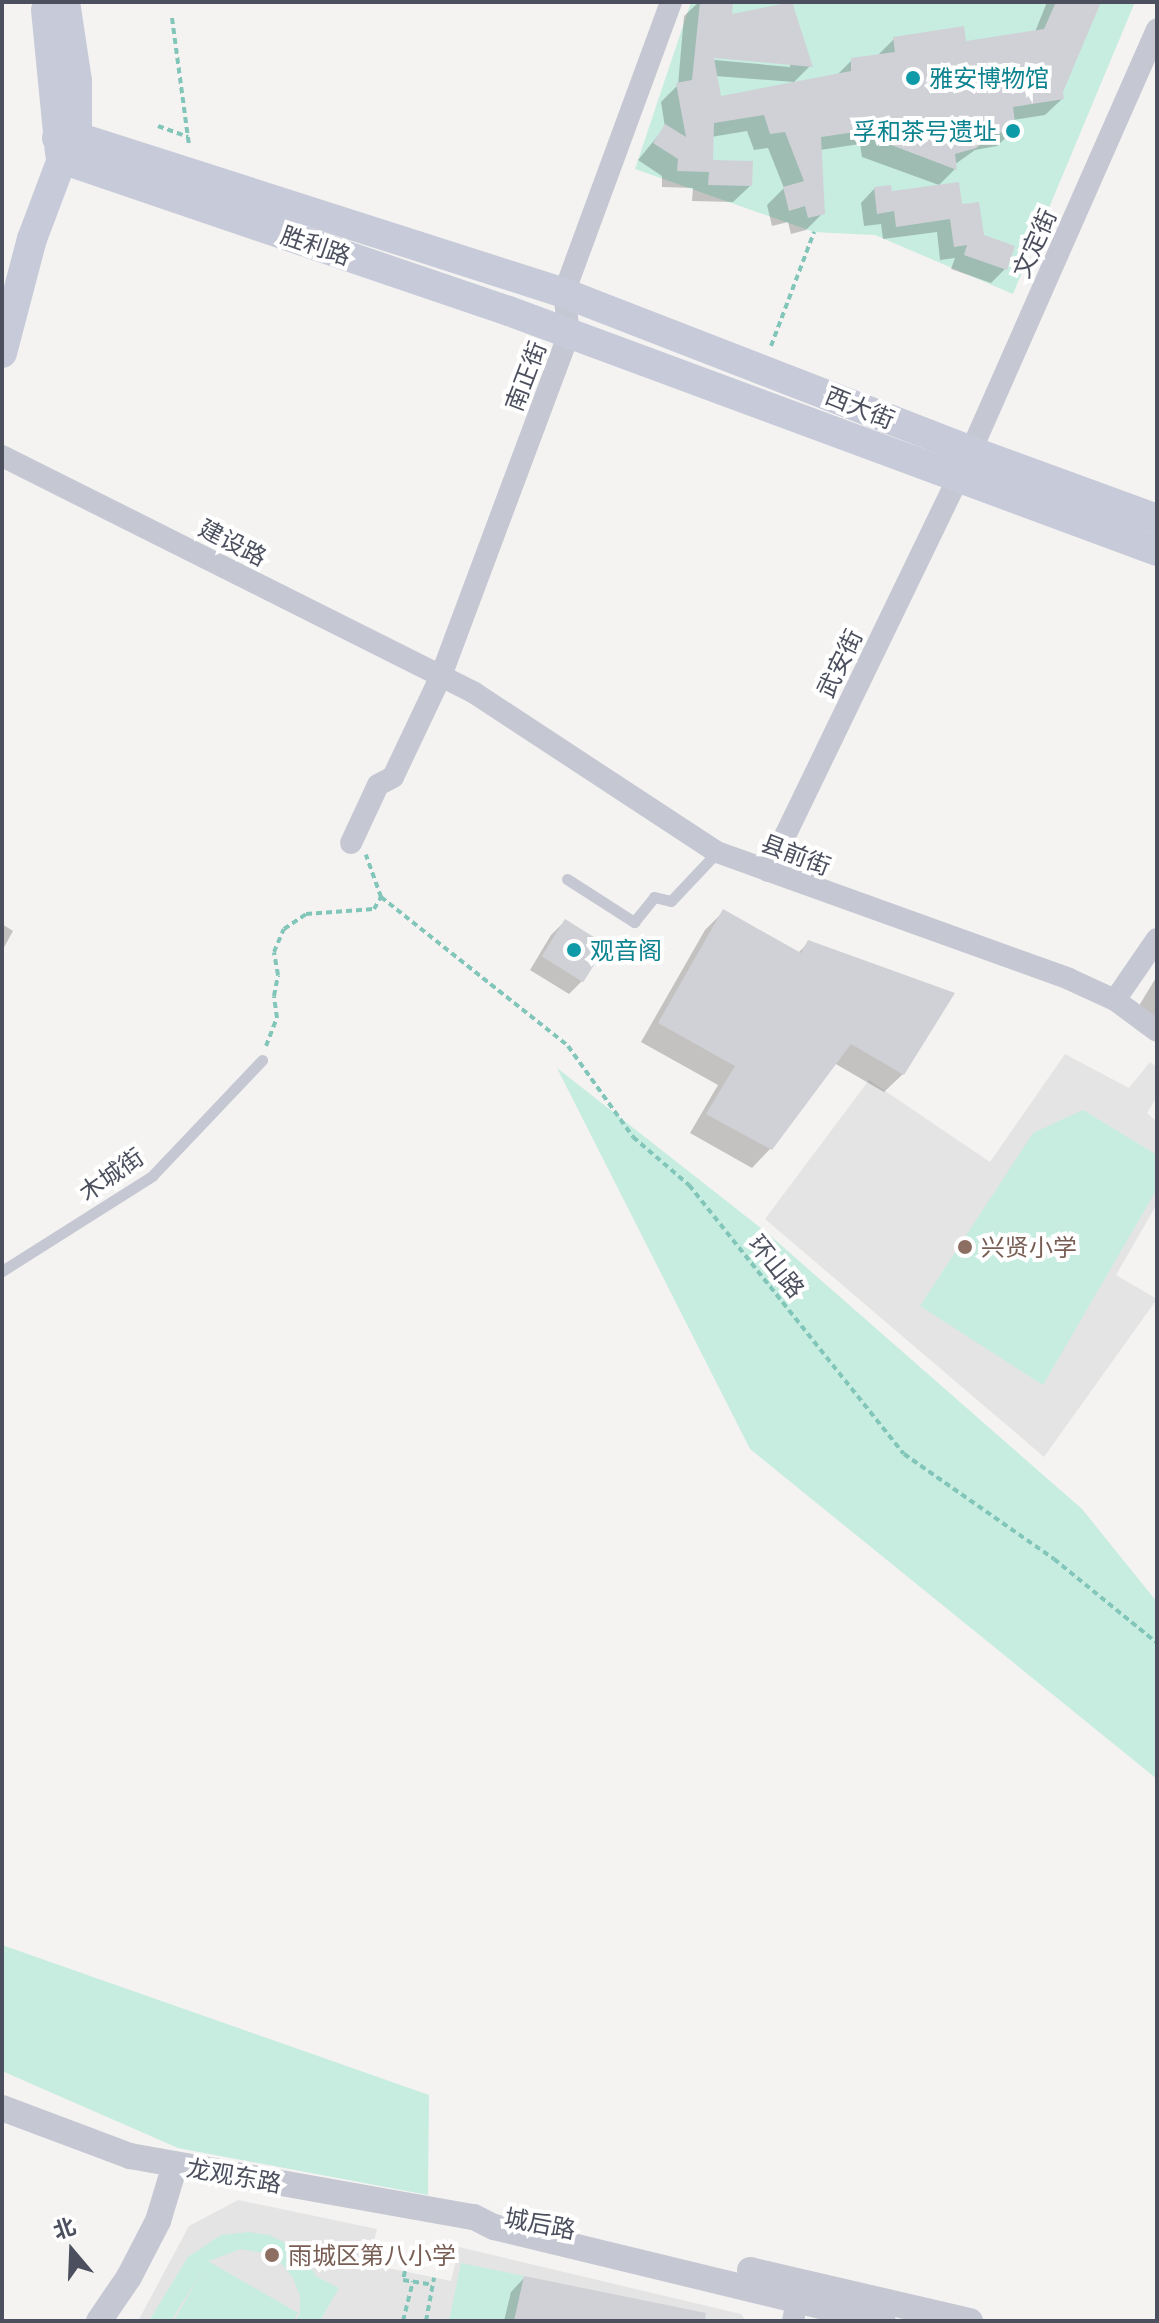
<!DOCTYPE html>
<meta charset="utf-8">
<style>
body{margin:0}
#map{position:relative;width:1159px;height:2323px;overflow:hidden;background:#f4f3f2;font-family:Commissioner,"Noto Sans SC",sans-serif}
div>[style]{position:absolute}
[style*='--x']{left:calc(var(--x)*1px);top:calc(var(--y)*1px);width:calc(var(--w)*1px);rotate:calc(var(--a)*1deg)}
.education>*{inset:0;background:#e5e4e4}
.green>*{inset:0;background:#c7ece0}
.shadow>*{inset:0;background:#0003}
.building>*{inset:0;background:#d0d1d6;transform-origin:0 0}
.path>*{height:4px;margin-top:-2px;transform-origin:0;background:repeating-linear-gradient(90deg,#82c6b9 0 6px,transparent 0 10px)}
.service>*{height:11px;margin:-5.5px;padding:0 5.5px;transform-origin:5.5px;border-radius:5.5px;background:#c5c8d2}
.minor>*{height:22px;margin:-11px;padding:0 11px;transform-origin:11px;border-radius:11px;background:#c5c8d2}
.tertiary>*{height:26px;margin:-13px;padding:0 13px;transform-origin:13px;border-radius:13px;background:#c5c8d2}
.secondary>*{height:30px;margin:-15px;padding:0 15px;transform-origin:15px;border-radius:15px;background:#c7cad8}
.dots>*{width:22px;height:22px;translate:-50% -50%;box-sizing:border-box;border:4px solid #fff;border-radius:50%}
span{translate:-50% -50%;white-space:nowrap;text-align:center;line-height:1.15;-webkit-text-stroke:8px #fff;paint-order:stroke}
.culture-label{font-size:24px;color:#0d838f}
.left{translate:0 -50%;text-align:left}
.right{translate:-100% -50%;text-align:right}
.street-label{font-size:24px;color:#4c505e}
.education-label{font-size:24px;color:#785e54}
.frame{position:absolute;inset:0;border:4px solid #4c505e;pointer-events:none}
.north{position:absolute;left:32px;top:2211px;width:80px;height:80px;-webkit-text-stroke:6px #fff;paint-order:stroke;rotate:341deg;font-size:22px;font-weight:700;line-height:32px;text-align:center;color:#4c505e}
.north::after{content:'';display:block;margin:auto;width:28px;height:36px;background:#4c505e;clip-path:polygon(50% 0,100% 100%,50% 72%,0 100%)}
</style>
<div id="map">
<div class="education">
<i style="clip-path:polygon(1065px 1054px,1129px 1088px,1150px 1062px,1157px 1067px,1157px 1097px,1147px 1113px,1157px 1122px,1157px 1204px,1116px 1275px,1157px 1299px,1044px 1457px,765px 1219px,869px 1080px,990px 1162px)"></i>
<i style="clip-path:polygon(238px 2200px,377px 2229px,369px 2263px,378px 2266px,451px 2281px,459px 2247px,741px 2314px,746px 2321px,138px 2321px,189px 2226px)"></i>
</div>
<div class="green">
<i style="clip-path:polygon(691px 2px,1135px 2px,1013px 294px,875px 235px,814px 232px,635px 169px)"></i>
<i style="clip-path:polygon(557px 1068px,766px 1232px,1082px 1509px,1157px 1602px,1157px 1779px,750px 1449px)"></i>
<i style="clip-path:polygon(1083px 1110px,1157px 1155px,1157px 1189px,1043px 1385px,920px 1306px,1033px 1133px)"></i>
<i style="clip-path:polygon(2px 1945px,429px 2095px,428px 2195px,178px 2148px,2px 2071px)"></i>
<i style="clip-path:polygon(249px 2232px,269px 2235px,288px 2244px,304px 2257px,317px 2277px,339px 2288px,320px 2321px,296px 2321px,300px 2313px,300px 2296px,293px 2278px,282px 2264px,263px 2253px,241px 2249px,208px 2261px,298px 2313px,293px 2321px,174px 2321px,202px 2271px,171px 2321px,149px 2321px,188px 2257px,221px 2235px)"></i>
<i style="clip-path:polygon(461px 2263px,524px 2276px,514px 2321px,449px 2321px)"></i>
</div>
<div class="shadow">
<i style="clip-path:polygon(evenodd,699px 2px,731px 2px,729px 17px,810px 66px,794px 82px,715px 76px,719px 99px,836px 76px,852px 60px,877px 56px,894px 39px,965px 43px,1035px 32px,1047px 2px,1099px 2px,1060px 92px,1062px 99px,1045px 115px,1013px 120px,1014px 130px,997px 146px,975px 150px,954px 165px,955px 169px,939px 185px,862px 157px,860px 144px,820px 150px,823px 213px,806px 230px,791px 234px,788px 222px,772px 226px,767px 205px,784px 188px,768px 148px,754px 150px,747px 131px,711px 137px,710px 162px,750px 186px,733px 202px,692px 201px,693px 188px,662px 187px,662px 176px,638px 160px,665px 127px,661px 102px,678px 85px,684px 16px,699px 2px,704px 55px,790px 63px,790px 67px,704px 59px,704px 55px)"></i>
<i style="clip-path:polygon(874px 189px,960px 206px,1005px 269px,991px 283px,951px 269px,955px 258px,940px 260px,937px 232px,883px 239px,881px 224px,864px 226px,861px 203px)"></i>
<i style="clip-path:polygon(723px 912px,798px 953px,809px 942px,903px 1074px,884px 1092px,834px 1063px,770px 1149px,752px 1168px,690px 1133px,718px 1085px,641px 1042px,705px 930px)"></i>
<i style="clip-path:polygon(565px 921px,583px 980px,569px 994px,530px 970px,551px 935px)"></i>
<i style="clip-path:polygon(2px 924px,13px 931px,2px 951px)"></i>
<i style="clip-path:polygon(1157px 976px,1157px 1033px,1140px 1023px,1140px 1004px)"></i>
<i style="clip-path:polygon(524px 2278px,684px 2321px,504px 2321px,511px 2292px)"></i>
</div>
<div class="building">
<i style="clip-path:polygon(700px 2px,733px 2px,732px 14px,792px 2px,813px 67px,714px 58px,721px 96px,851px 71px,851px 58px,895px 52px,893px 37px,964px 26px,966px 41px,1044px 29px,1056px 2px,1101px 2px,1063px 92px,1064px 99px,1013px 107px,1016px 130px,993px 134px,976px 148px,955px 154px,957px 170px,878px 140px,876px 129px,821px 137px,825px 214px,808px 218px,805px 206px,789px 211px,783px 187px,804px 181px,785px 132px,770px 134px,764px 115px,714px 123px,713px 160px,753px 161px,752px 186px,708px 185px,709px 172px,677px 171px,678px 159px,653px 143px,665px 124px,686px 137px,676px 83px,692px 80px)"></i>
<i style="clip-path:polygon(959px 182px,962px 204px,979px 202px,984px 235px,1015px 246px,1007px 270px,964px 255px,967px 245px,954px 247px,950px 219px,896px 227px,894px 211px,877px 214px,874px 187px,891px 185px,892px 191px)"></i>
<i style="clip-path:polygon(723px 909px,801px 953px,808px 940px,955px 993px,904px 1075px,851px 1044px,772px 1150px,706px 1114px,735px 1066px,658px 1023px)"></i>
<i style="left:565px;top:919px;width:49px;height:44px;rotate:32deg"></i>
<i style="clip-path:polygon(524px 2276px,706px 2313px,705px 2321px,514px 2321px)"></i>
</div>
<div class="path">
<i style="--x:172;--y:18;--w:129;--a:82.4"></i>
<i style="--x:158;--y:126;--w:32;--a:20"></i>
<i style="--x:771;--y:346;--w:122;--a:-69.3"></i>
<i style="--x:381;--y:897;--w:239;--a:38.5"></i>
<i style="--x:568;--y:1046;--w:112;--a:54.5"></i>
<i style="--x:633;--y:1137;--w:74;--a:40.6"></i>
<i style="--x:689;--y:1185;--w:344;--a:51.4"></i>
<i style="--x:904;--y:1454;--w:183;--a:35"></i>
<i style="--x:1054;--y:1559;--w:133;--a:39.2"></i>
<i style="--x:266;--y:1046;--w:30;--a:-69"></i>
<i style="--x:277;--y:1018;--w:22;--a:-98"></i>
<i style="--x:274;--y:996;--w:21;--a:-79"></i>
<i style="--x:278;--y:975;--w:23;--a:-100"></i>
<i style="--x:274;--y:952;--w:25;--a:-67"></i>
<i style="--x:284;--y:929;--w:27;--a:-34"></i>
<i style="--x:306;--y:914;--w:68;--a:-4.2"></i>
<i style="--x:374;--y:909;--w:14;--a:-60"></i>
<i style="--x:381;--y:897;--w:45;--a:-109.7"></i>
<i style="--x:405;--y:2271;--w:9;--a:103"></i>
<i style="--x:403;--y:2280;--w:30;--a:9"></i>
<i style="--x:403;--y:2321;--w:41;--a:-76"></i>
<i style="--x:426;--y:2321;--w:44;--a:-79.5"></i>
</div>
<div class="service">
<i style="--x:567;--y:879;--w:80;--a:32.7"></i>
<i style="--x:634;--y:922;--w:32;--a:-51"></i>
<i style="--x:654;--y:897;--w:17;--a:13"></i>
<i style="--x:671;--y:901;--w:67;--a:-46.8"></i>
<i style="--x:2;--y:1271;--w:178;--a:-32.3"></i>
<i style="--x:152;--y:1176;--w:160;--a:-46.5"></i>
</div>
<div class="minor">
<i style="--x:2;--y:456;--w:527;--a:26.61"></i>
<i style="--x:473;--y:692;--w:292;--a:33.3"></i>
<i style="--x:717;--y:852;--w:374;--a:19.8"></i>
<i style="--x:1069;--y:979;--w:51;--a:24.5"></i>
<i style="--x:1115;--y:1000;--w:52;--a:36.4"></i>
<i style="--x:351;--y:843;--w:64;--a:-65"></i>
<i style="--x:378;--y:785;--w:17;--a:-28"></i>
<i style="--x:393;--y:777;--w:112;--a:-64.6"></i>
<i style="--x:441;--y:676;--w:366;--a:-69.5"></i>
<i style="--x:569;--y:333;--w:40;--a:-97.1"></i>
<i style="--x:564;--y:293;--w:310;--a:-69.8"></i>
<i style="--x:768;--y:871;--w:466;--a:-64.2"></i>
<i style="--x:971;--y:451;--w:461;--a:-66.2"></i>
<i style="--x:1115;--y:1000;--w:74;--a:-55.5"></i>
<i style="--x:793;--y:2321;--w:36;--a:-79"></i>
</div>
<div class="tertiary">
<i style="--x:2;--y:2108;--w:137;--a:20.6"></i>
<i style="--x:130;--y:2156;--w:349;--a:10.1"></i>
<i style="--x:474;--y:2217;--w:22;--a:27"></i>
<i style="--x:494;--y:2227;--w:400;--a:13.6"></i>
<i style="--x:750;--y:2270;--w:226;--a:13.1"></i>
<i style="--x:99;--y:2321;--w:53;--a:-55.7"></i>
<i style="--x:129;--y:2277;--w:63;--a:-62.6"></i>
<i style="--x:158;--y:2221;--w:59;--a:-73.1"></i>
</div>
<div class="secondary">
<i style="--x:46;--y:10;--w:144;--a:84.4"></i>
<i style="--x:57;--y:138;--w:20;--a:-3"></i>
<i style="--x:77;--y:137;--w:511;--a:17.76"></i>
<i style="--x:564;--y:293;--w:437;--a:21.2"></i>
<i style="--x:971;--y:451;--w:198;--a:20.1"></i>
<i style="--x:62;--y:159;--w:472;--a:18.8"></i>
<i style="--x:509;--y:311;--w:691;--a:20.32"></i>
<i style="--x:2;--y:353;--w:118;--a:-75.3"></i>
<i style="--x:32;--y:239;--w:85;--a:-69.4"></i>
<i style="--x:62;--y:159;--w:27;--a:-56"></i>
<i style="--x:77;--y:137;--w:56;--a:-90"></i>
<i style="--x:77;--y:81;--w:80;--a:-98.6"></i>
</div>
<div class="dots">
<i style="left:913px;top:78px;background:#0f9aa8"></i>
<i style="left:1013px;top:131px;background:#0f9aa8"></i>
<i style="left:574px;top:950px;background:#0f9aa8"></i>
<i style="left:965px;top:1247px;background:#8d6e63"></i>
<i style="left:272px;top:2255px;background:#8d6e63"></i>
</div>
<div class="culture-label">
<span class="left" style="left:929px;top:78px">雅安博物馆</span>
<span class="right" style="left:997px;top:131px">孚和茶号遗址</span>
<span class="left" style="left:590px;top:950px">观音阁</span>
</div>
<div class="street-label">
<span style="left:1034px;top:243px;rotate:-66deg">文定街</span>
<span style="left:316px;top:245px;rotate:19deg">胜利路</span>
<span style="left:525px;top:376px;rotate:-69deg">南正街</span>
<span style="left:860px;top:407px;rotate:22deg">西大街</span>
<span style="left:233px;top:542px;rotate:27deg">建设路</span>
<span style="left:839px;top:663px;rotate:-64deg">武安街</span>
<span style="left:796px;top:854px;rotate:21deg">县前街</span>
<span style="left:111px;top:1174px;rotate:-35deg">木城街</span>
<span style="left:777px;top:1266px;rotate:51deg">环山路</span>
<span style="left:234px;top:2175px;rotate:10deg">龙观东路</span>
<span style="left:540px;top:2223px;rotate:11deg">城后路</span>
</div>
<div class="education-label">
<span class="left" style="left:981px;top:1247px">兴贤小学</span>
<span class="left" style="left:288px;top:2255px">雨城区第八小学</span>
</div>
<div class="frame"></div>
<div class="north">北</div>
</div>
